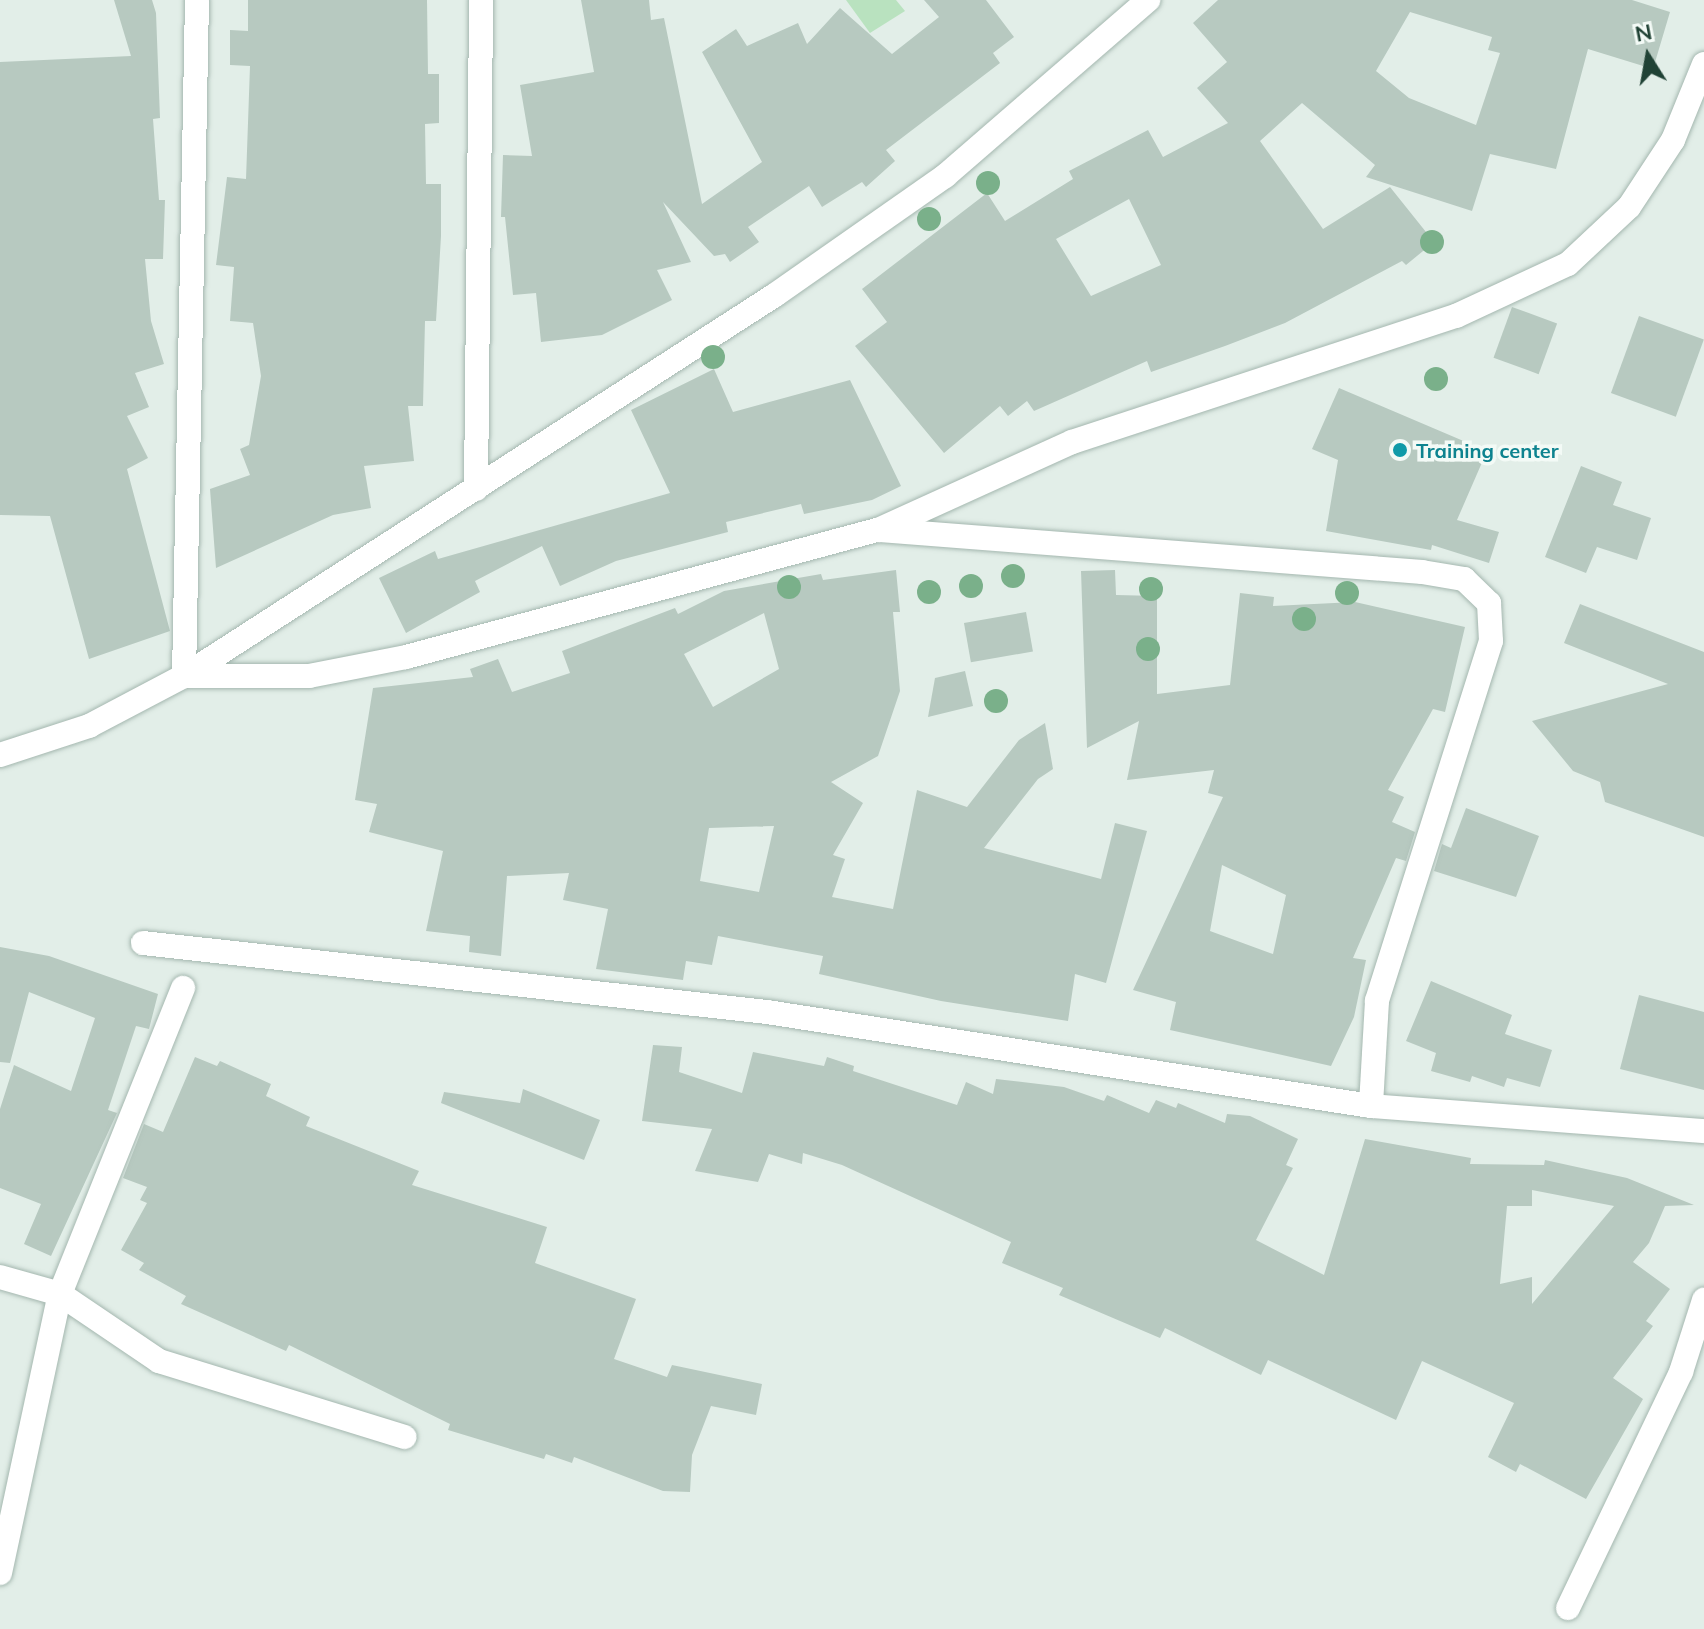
<!DOCTYPE html>
<style>
body{margin:0}
#map{position:relative;width:1704px;height:1629px;overflow:hidden;background:#e2eee8;font-family:Mulish,sans-serif}
div>[style]{position:absolute}
[style*='--x']{left:calc(var(--x)*1px);top:calc(var(--y)*1px);width:calc(var(--w)*1px);rotate:calc(var(--a)*1deg)}
.green>*{inset:0;background:#b9e2bf}
.building>*{inset:0;background:#b7c9c0;transform-origin:0 0}
.roads{filter:drop-shadow(0 0 2px #a4b7af) drop-shadow(0 0 2px #a4b7af)}
.minor>*{height:24px;margin:-12px;padding:0 12px;transform-origin:12px;border-radius:12px;background:#fff}
.tertiary>*{height:24px;margin:-12px;padding:0 12px;transform-origin:12px;border-radius:12px;background:#fff}
.trees>*{width:24px;height:24px;margin:-12px;border-radius:50%;background:#7ab08a}
.dots>*{width:22px;height:22px;translate:-50% -50%;box-sizing:border-box;border:4px solid #f3faf6;border-radius:50%}
span{translate:-50% -50%;white-space:nowrap;text-align:center;line-height:1.15;-webkit-text-stroke:7px #f3faf6;paint-order:stroke}
.culture-label{font-size:20px;color:#0d838f;font-weight:700}
.left{translate:0 -50%;text-align:left}
.north{position:absolute;left:1608px;top:16px;width:80px;height:80px;-webkit-text-stroke:6px #f3faf6;paint-order:stroke;rotate:349deg;font-size:22px;font-weight:700;line-height:32px;text-align:center;color:#204235}
.north::after{content:'';display:block;margin:auto;width:28px;height:36px;background:#204235;clip-path:polygon(50% 0,100% 100%,50% 72%,0 100%)}
</style>
<div id="map">
<div class="green">
<i style="clip-path:polygon(846px 0,896px 0,905px 11px,870px 33px)"></i>
</div>
<div class="building">
<i style="clip-path:polygon(114px 0,152px 0,156px 13px,160px 118px,153px 119px,159px 200px,165px 200px,163px 259px,145px 259px,151px 321px,164px 364px,135px 373px,149px 407px,127px 416px,148px 458px,127px 469px,170px 631px,89px 659px,50px 516px,0 515px,0 62px,131px 56px)"></i>
<i style="clip-path:polygon(248px 0,427px 0,428px 74px,439px 74px,439px 123px,425px 124px,426px 184px,441px 184px,441px 236px,436px 321px,425px 321px,423px 406px,408px 406px,414px 461px,364px 466px,371px 508px,333px 515px,216px 568px,210px 489px,250px 475px,240px 449px,249px 445px,261px 376px,253px 323px,230px 321px,234px 267px,216px 265px,227px 177px,246px 179px,250px 66px,230px 65px,230px 30px,248px 31px)"></i>
<i style="clip-path:polygon(581px 0,649px 0,651px 20px,664px 18px,702px 204px,762px 162px,702px 52px,736px 29px,747px 46px,798px 23px,807px 44px,840px 8px,892px 54px,939px 17px,924px 0,986px 0,1014px 37px,993px 53px,1000px 63px,886px 150px,895px 161px,866px 187px,862px 182px,822px 207px,809px 186px,748px 227px,759px 242px,730px 262px,725px 254px,714px 256px,663px 202px,691px 262px,657px 270px,672px 300px,602px 335px,541px 342px,536px 293px,513px 295px,505px 217px,501px 217px,503px 155px,532px 156px,520px 85px,594px 72px)"></i>
<i style="clip-path:polygon(evenodd,1218px 0,1632px 0,1670px 12px,1653px 69px,1588px 49px,1556px 169px,1490px 154px,1472px 211px,1366px 177px,1375px 165px,1302px 103px,1260px 141px,1323px 229px,1390px 187px,1434px 242px,1406px 265px,1402px 261px,1285px 323px,1225px 346px,1151px 372px,1147px 361px,1034px 411px,1027px 401px,1008px 416px,1000px 406px,944px 453px,855px 346px,887px 322px,862px 289px,987px 193px,1005px 221px,1073px 179px,1069px 171px,1148px 130px,1163px 157px,1228px 123px,1197px 88px,1227px 62px,1193px 23px,1218px 0,1410px 12px,1492px 37px,1488px 50px,1500px 53px,1476px 125px,1409px 98px,1376px 71px,1410px 12px,1218px 0,1129px 199px,1161px 265px,1091px 296px,1056px 239px,1129px 199px)"></i>
<i style="left:1512px;top:307px;width:48px;height:54px;rotate:20deg"></i>
<i style="left:1639px;top:316px;width:69px;height:82px;rotate:20deg"></i>
<i style="clip-path:polygon(714px 369px,733px 412px,850px 380px,901px 486px,872px 500px,804px 514px,801px 504px,726px 522px,728px 532px,616px 561px,560px 586px,542px 546px,475px 581px,480px 592px,406px 633px,379px 578px,435px 551px,438px 559px,670px 493px,631px 410px)"></i>
<i style="clip-path:polygon(1339px 388px,1487px 451px,1457px 520px,1499px 532px,1489px 563px,1432px 545px,1431px 550px,1326px 531px,1338px 460px,1312px 449px)"></i>
<i style="clip-path:polygon(1581px 466px,1622px 482px,1613px 505px,1651px 518px,1637px 560px,1597px 547px,1586px 573px,1545px 557px)"></i>
<i style="clip-path:polygon(evenodd,896px 570px,900px 612px,893px 612px,900px 691px,878px 756px,831px 782px,863px 803px,833px 855px,845px 859px,832px 897px,893px 909px,917px 790px,967px 807px,1019px 740px,1045px 723px,1053px 769px,1038px 779px,984px 848px,1101px 879px,1115px 823px,1147px 831px,1106px 983px,1075px 974px,1068px 1021px,941px 1001px,819px 974px,823px 956px,718px 936px,712px 965px,686px 961px,683px 980px,596px 969px,608px 909px,563px 900px,569px 873px,507px 876px,501px 956px,469px 952px,470px 936px,426px 931px,443px 851px,369px 832px,377px 804px,355px 800px,373px 688px,473px 677px,470px 669px,498px 659px,512px 692px,570px 673px,562px 651px,675px 608px,678px 614px,724px 591px,821px 574px,823px 580px,896px 570px,764px 613px,779px 669px,713px 707px,684px 654px,764px 613px,896px 570px,774px 826px,759px 892px,700px 881px,709px 828px,774px 826px)"></i>
<i style="clip-path:polygon(evenodd,1115px 570px,1116px 595px,1157px 596px,1157px 694px,1230px 685px,1240px 593px,1274px 597px,1273px 606px,1355px 602px,1465px 627px,1445px 712px,1433px 709px,1388px 790px,1404px 797px,1392px 822px,1415px 832px,1406px 861px,1396px 858px,1353px 958px,1366px 960px,1354px 1017px,1331px 1066px,1170px 1030px,1176px 1002px,1133px 990px,1223px 797px,1208px 793px,1214px 770px,1127px 780px,1139px 721px,1087px 748px,1081px 571px,1115px 570px,1222px 865px,1286px 895px,1273px 954px,1210px 931px,1222px 865px)"></i>
<i style="clip-path:polygon(1580px 604px,1704px 652px,1704px 837px,1605px 802px,1600px 782px,1573px 771px,1532px 721px,1668px 684px,1564px 643px)"></i>
<i style="left:1026px;top:612px;width:40px;height:63px;rotate:80deg"></i>
<i style="clip-path:polygon(965px 671px,973px 706px,928px 717px,935px 678px)"></i>
<i style="clip-path:polygon(1466px 808px,1539px 836px,1516px 897px,1434px 871px,1442px 844px,1451px 848px)"></i>
<i style="clip-path:polygon(0 947px,49px 956px,158px 994px,149px 1029px,136px 1026px,108px 1110px,117px 1113px,51px 1256px,24px 1244px,41px 1204px,0 1188px,0 1109px,14px 1065px,71px 1091px,95px 1018px,29px 992px,10px 1063px,0 1062px)"></i>
<i style="clip-path:polygon(1431px 981px,1512px 1015px,1505px 1034px,1552px 1050px,1540px 1087px,1507px 1078px,1504px 1087px,1472px 1076px,1470px 1082px,1431px 1071px,1436px 1053px,1406px 1041px)"></i>
<i style="clip-path:polygon(1639px 995px,1704px 1012px,1704px 1090px,1620px 1069px)"></i>
<i style="clip-path:polygon(evenodd,653px 1045px,682px 1047px,679px 1072px,742px 1093px,753px 1052px,824px 1066px,827px 1057px,854px 1066px,853px 1071px,957px 1105px,966px 1082px,993px 1094px,996px 1079px,1064px 1087px,1104px 1101px,1107px 1095px,1149px 1113px,1156px 1100px,1176px 1108px,1178px 1103px,1225px 1123px,1227px 1114px,1250px 1116px,1298px 1139px,1286px 1165px,1293px 1168px,1256px 1240px,1324px 1275px,1365px 1139px,1471px 1158px,1470px 1164px,1544px 1165px,1545px 1160px,1627px 1178px,1694px 1205px,1665px 1206px,1649px 1243px,1633px 1262px,1670px 1289px,1646px 1321px,1653px 1326px,1613px 1378px,1643px 1399px,1586px 1499px,1520px 1464px,1516px 1472px,1488px 1457px,1514px 1403px,1422px 1361px,1396px 1420px,1268px 1360px,1261px 1375px,1165px 1328px,1160px 1338px,1059px 1295px,1063px 1288px,1002px 1263px,1011px 1242px,842px 1165px,803px 1153px,802px 1164px,769px 1154px,758px 1182px,695px 1171px,712px 1129px,642px 1121px,653px 1045px,1532px 1190px,1614px 1206px,1532px 1304px,1532px 1277px,1500px 1284px,1507px 1206px,1532px 1206px,1532px 1190px)"></i>
<i style="clip-path:polygon(195px 1057px,217px 1066px,220px 1061px,271px 1084px,266px 1096px,310px 1117px,306px 1126px,419px 1171px,412px 1185px,547px 1227px,535px 1263px,636px 1299px,614px 1359px,667px 1377px,672px 1365px,762px 1384px,756px 1415px,711px 1406px,692px 1455px,690px 1492px,663px 1491px,574px 1457px,572px 1463px,546px 1454px,544px 1459px,448px 1430px,450px 1424px,289px 1345px,286px 1351px,181px 1304px,186px 1296px,139px 1270px,144px 1263px,121px 1250px,147px 1203px,140px 1200px,147px 1187px,123px 1178px,144px 1124px,163px 1132px)"></i>
<i style="clip-path:polygon(523px 1089px,600px 1120px,584px 1160px,441px 1103px,444px 1092px,520px 1103px)"></i>
</div>
<div class="roads">
<div class="minor">
<i style="--x:197;--y:0;--w:676;--a:91.1"></i>
<i style="--x:184;--y:676;--w:125;--a:0"></i>
<i style="--x:309;--y:676;--w:99;--a:-11.1"></i>
<i style="--x:406;--y:657;--w:489;--a:-15.1"></i>
<i style="--x:878;--y:530;--w:213;--a:-24.4"></i>
<i style="--x:1072;--y:442;--w:404;--a:-18.2"></i>
<i style="--x:1456;--y:316;--w:123;--a:-24.9"></i>
<i style="--x:1568;--y:264;--w:83;--a:-43.1"></i>
<i style="--x:1629;--y:207;--w:80;--a:-56.7"></i>
<i style="--x:1673;--y:140;--w:82;--a:-67.8"></i>
<i style="--x:476;--y:489;--w:489;--a:-89.4"></i>
<i style="--x:880;--y:530;--w:544;--a:4.43"></i>
<i style="--x:1422;--y:572;--w:43;--a:9.5"></i>
<i style="--x:1464;--y:579;--w:35;--a:44"></i>
<i style="--x:1489;--y:603;--w:38;--a:87"></i>
<i style="--x:1491;--y:641;--w:378;--a:107.6"></i>
<i style="--x:1377;--y:1001;--w:105;--a:93.3"></i>
<i style="--x:0;--y:1277;--w:62;--a:15.8"></i>
<i style="--x:60;--y:1294;--w:120;--a:34.1"></i>
<i style="--x:159;--y:1361;--w:257;--a:17.2"></i>
<i style="--x:0;--y:1573;--w:285;--a:-77.9"></i>
<i style="--x:60;--y:1294;--w:330;--a:-68.1"></i>
<i style="--x:1568;--y:1608;--w:262;--a:-64.4"></i>
<i style="--x:1681;--y:1372;--w:76;--a:-72.3"></i>
</div>
<div class="tertiary">
<i style="--x:0;--y:755;--w:94;--a:-18"></i>
<i style="--x:89;--y:726;--w:107;--a:-27.8"></i>
<i style="--x:184;--y:676;--w:703;--a:-32.81"></i>
<i style="--x:775;--y:295;--w:208;--a:-35"></i>
<i style="--x:945;--y:176;--w:269;--a:-40.9"></i>
<i style="--x:143;--y:943;--w:628;--a:6.31"></i>
<i style="--x:767;--y:1012;--w:611;--a:8.85"></i>
<i style="--x:1371;--y:1106;--w:334;--a:4.3"></i>
</div>
</div>
<div class="trees">
<i style="left:988px;top:183px"></i>
<i style="left:929px;top:219px"></i>
<i style="left:1432px;top:242px"></i>
<i style="left:713px;top:357px"></i>
<i style="left:1436px;top:379px"></i>
<i style="left:1013px;top:576px"></i>
<i style="left:971px;top:586px"></i>
<i style="left:789px;top:587px"></i>
<i style="left:1151px;top:589px"></i>
<i style="left:929px;top:592px"></i>
<i style="left:1347px;top:593px"></i>
<i style="left:1304px;top:619px"></i>
<i style="left:1148px;top:649px"></i>
<i style="left:996px;top:701px"></i>
</div>
<div class="dots">
<i style="left:1400px;top:450px;background:#0f9aa8"></i>
</div>
<div class="culture-label">
<span class="left" style="left:1416px;top:450px">Training center</span>
</div>
<div class="north">N</div>
</div>
